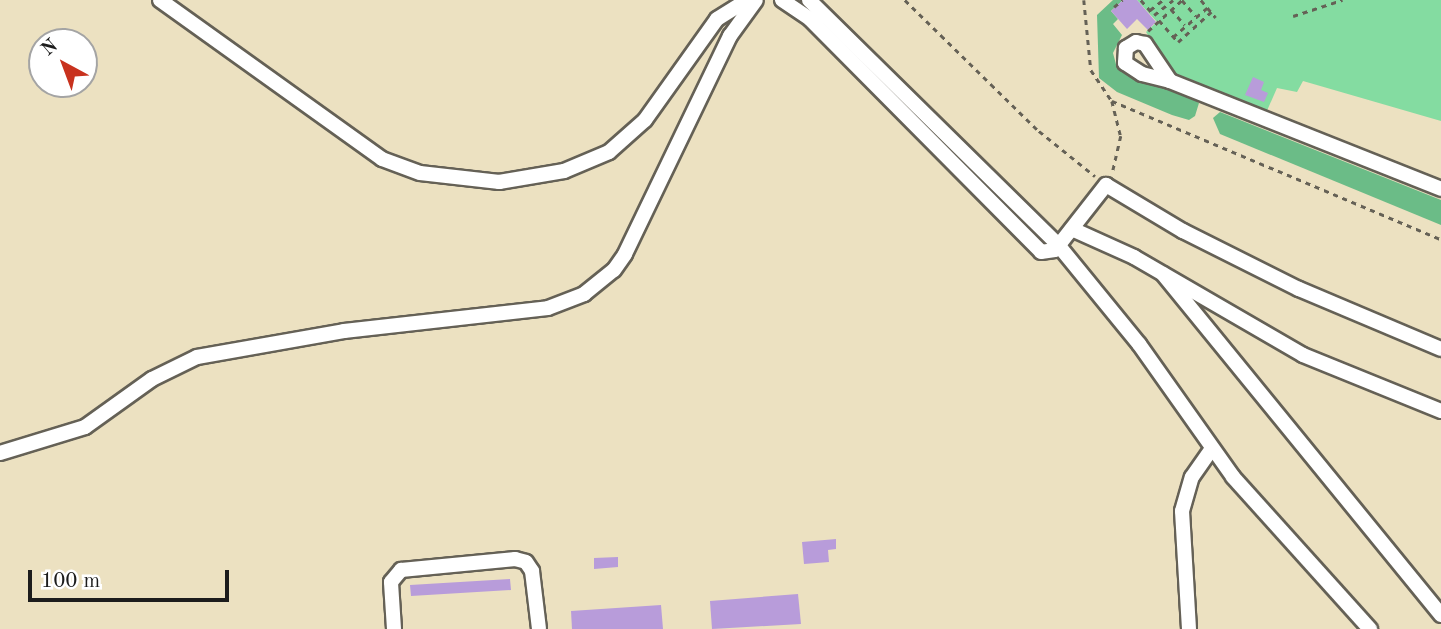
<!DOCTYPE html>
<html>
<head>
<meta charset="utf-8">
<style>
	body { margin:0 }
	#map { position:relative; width:1441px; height:629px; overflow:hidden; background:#ece1c1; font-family:"Old Standard TT",serif }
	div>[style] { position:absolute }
	.green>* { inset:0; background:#84dca1 }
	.forest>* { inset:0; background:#6bbc87 }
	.building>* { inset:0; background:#b89cda }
	.path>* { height:2.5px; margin-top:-1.25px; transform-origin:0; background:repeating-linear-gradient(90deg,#656156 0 5px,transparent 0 10px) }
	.roads { filter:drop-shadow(2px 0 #656156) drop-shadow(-2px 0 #656156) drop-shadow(0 2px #656156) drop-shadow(0 -2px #656156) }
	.minor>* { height:14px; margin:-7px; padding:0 7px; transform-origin:7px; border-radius:7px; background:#fff }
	span { translate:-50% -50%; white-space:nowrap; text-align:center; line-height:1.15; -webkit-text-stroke:7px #fff; paint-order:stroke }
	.north { position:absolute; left:28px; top:28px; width:70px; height:70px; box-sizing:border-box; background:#fff; border:2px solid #a4a4a4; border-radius:50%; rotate:319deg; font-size:19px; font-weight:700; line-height:28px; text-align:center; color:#1c1c1c }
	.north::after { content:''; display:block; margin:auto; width:24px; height:32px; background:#c8321e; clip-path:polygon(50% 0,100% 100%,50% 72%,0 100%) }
	.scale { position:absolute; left:28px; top:570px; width:201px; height:32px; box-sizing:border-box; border:4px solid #1c1c1c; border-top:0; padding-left:9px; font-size:21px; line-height:24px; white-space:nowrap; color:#1c1c1c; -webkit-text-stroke:5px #fff; paint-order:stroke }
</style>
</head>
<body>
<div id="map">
	<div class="green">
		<div style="clip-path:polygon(1137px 0,1441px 0,1441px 121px,1303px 81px,1297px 92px,1277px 88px,1266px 113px,1173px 74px,1146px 32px,1157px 22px)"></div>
	</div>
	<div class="forest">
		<div style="clip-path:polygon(1113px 0,1123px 0,1111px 11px,1118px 19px,1113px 24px,1122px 35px,1113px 53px,1117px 68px,1193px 99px,1199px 103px,1195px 116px,1189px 120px,1172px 115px,1117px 92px,1099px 78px,1097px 15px)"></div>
		<div style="clip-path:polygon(1220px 112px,1441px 200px,1441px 225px,1220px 134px,1213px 118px)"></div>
	</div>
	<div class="building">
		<div style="clip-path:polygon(1123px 0,1137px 0,1156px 22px,1148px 30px,1137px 19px,1127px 29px,1111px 11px)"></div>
		<div style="clip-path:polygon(1253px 77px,1264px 82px,1261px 90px,1268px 93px,1264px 102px,1245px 95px)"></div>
		<div style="clip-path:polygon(836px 539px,836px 549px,828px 550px,829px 562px,804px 564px,802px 542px)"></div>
		<div style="clip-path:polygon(618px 557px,618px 567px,594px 569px,594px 558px)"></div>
		<div style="clip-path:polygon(510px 579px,511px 590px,411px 596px,410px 585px)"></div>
		<div style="clip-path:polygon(798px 594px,801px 624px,712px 629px,710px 601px)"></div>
		<div style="clip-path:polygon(661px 605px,663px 629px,572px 629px,571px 611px)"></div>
	</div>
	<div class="path">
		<div style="left:905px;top:0;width:187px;rotate:44.4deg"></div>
		<div style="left:1039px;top:131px;width:72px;rotate:38.8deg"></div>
		<div style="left:1084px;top:0;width:70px;rotate:84.3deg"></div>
		<div style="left:1091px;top:70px;width:37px;rotate:56deg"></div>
		<div style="left:1112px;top:101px;width:357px;rotate:22.8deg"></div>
		<div style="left:1141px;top:0;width:20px;rotate:49deg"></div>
		<div style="left:1154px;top:15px;width:24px;rotate:-38deg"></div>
		<div style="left:1182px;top:0;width:21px;rotate:49deg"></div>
		<div style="left:1201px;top:0;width:23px;rotate:50deg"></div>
		<div style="left:1114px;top:7px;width:11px;rotate:-41deg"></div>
		<div style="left:1171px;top:9px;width:21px;rotate:49deg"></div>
		<div style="left:1150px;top:10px;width:16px;rotate:-38deg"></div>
		<div style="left:1293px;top:16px;width:52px;rotate:-18.1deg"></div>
		<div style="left:1159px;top:20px;width:29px;rotate:49deg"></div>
		<div style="left:1178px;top:42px;width:45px;rotate:-42.3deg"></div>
		<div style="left:1148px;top:31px;width:46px;rotate:-42.4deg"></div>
		<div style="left:1173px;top:37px;width:45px;rotate:-40.5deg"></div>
		<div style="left:1112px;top:101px;width:36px;rotate:76deg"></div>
		<div style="left:1121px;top:136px;width:37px;rotate:103deg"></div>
	</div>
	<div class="roads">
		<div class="minor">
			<div style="left:160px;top:0;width:273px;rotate:35.6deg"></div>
			<div style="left:382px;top:159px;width:40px;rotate:20.2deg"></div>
			<div style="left:420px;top:173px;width:80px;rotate:6.5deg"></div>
			<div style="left:499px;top:182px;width:66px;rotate:-9.6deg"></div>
			<div style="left:564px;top:171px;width:49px;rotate:-22.9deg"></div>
			<div style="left:609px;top:152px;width:48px;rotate:-41.6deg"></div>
			<div style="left:645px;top:120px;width:124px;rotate:-54.5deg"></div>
			<div style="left:717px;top:19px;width:36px;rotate:-32deg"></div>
			<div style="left:782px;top:0;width:34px;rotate:34deg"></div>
			<div style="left:810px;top:19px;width:328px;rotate:45.2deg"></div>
			<div style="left:1041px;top:252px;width:14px;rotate:-8deg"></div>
			<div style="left:1055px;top:250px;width:83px;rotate:-51.9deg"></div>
			<div style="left:1106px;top:185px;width:90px;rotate:30.9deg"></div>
			<div style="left:1183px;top:231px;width:130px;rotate:26.6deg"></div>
			<div style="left:1299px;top:289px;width:154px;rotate:22.9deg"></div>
			<div style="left:809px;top:0;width:351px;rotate:44.5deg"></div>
			<div style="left:1059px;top:246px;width:127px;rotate:50.8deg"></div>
			<div style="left:1139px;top:344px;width:163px;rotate:54.7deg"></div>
			<div style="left:1233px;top:477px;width:205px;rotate:48deg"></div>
			<div style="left:1170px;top:81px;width:45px;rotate:-124deg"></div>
			<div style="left:1145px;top:44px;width:9px;rotate:-167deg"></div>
			<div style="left:1136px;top:42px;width:12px;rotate:149deg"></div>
			<div style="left:1126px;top:48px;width:15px;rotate:94deg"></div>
			<div style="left:1125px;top:63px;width:20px;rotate:33deg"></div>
			<div style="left:1142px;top:74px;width:29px;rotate:14deg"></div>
			<div style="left:1170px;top:81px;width:292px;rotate:21.7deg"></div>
			<div style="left:1072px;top:229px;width:68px;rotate:24.3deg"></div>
			<div style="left:1134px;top:257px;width:195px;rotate:30.1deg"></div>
			<div style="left:1303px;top:355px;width:149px;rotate:22.1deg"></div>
			<div style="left:1163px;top:274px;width:440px;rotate:50.8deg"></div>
			<div style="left:0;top:453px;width:89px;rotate:-17deg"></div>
			<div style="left:85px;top:427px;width:82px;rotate:-35.6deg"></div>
			<div style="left:152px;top:379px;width:50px;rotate:-26.1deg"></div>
			<div style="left:197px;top:357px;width:149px;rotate:-10deg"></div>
			<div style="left:344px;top:331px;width:205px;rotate:-6.4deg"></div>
			<div style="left:548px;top:308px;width:39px;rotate:-21deg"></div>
			<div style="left:584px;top:294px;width:38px;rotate:-39deg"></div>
			<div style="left:614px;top:270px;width:19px;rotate:-55deg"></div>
			<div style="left:625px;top:254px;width:242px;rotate:-64.3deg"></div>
			<div style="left:730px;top:36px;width:44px;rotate:-54.2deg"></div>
			<div style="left:394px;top:629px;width:47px;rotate:-93.7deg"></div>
			<div style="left:391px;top:582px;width:16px;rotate:-50deg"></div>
			<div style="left:401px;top:570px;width:115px;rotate:-5.5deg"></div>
			<div style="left:515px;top:559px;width:11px;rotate:15deg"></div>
			<div style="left:526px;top:562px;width:11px;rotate:56deg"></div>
			<div style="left:532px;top:571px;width:58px;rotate:83.1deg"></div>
			<div style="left:1189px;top:629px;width:118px;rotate:-93.4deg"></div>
			<div style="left:1182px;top:511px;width:35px;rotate:-74deg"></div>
			<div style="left:1192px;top:477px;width:33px;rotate:-55deg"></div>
		</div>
	</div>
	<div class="north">N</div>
	<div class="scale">100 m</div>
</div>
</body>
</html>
